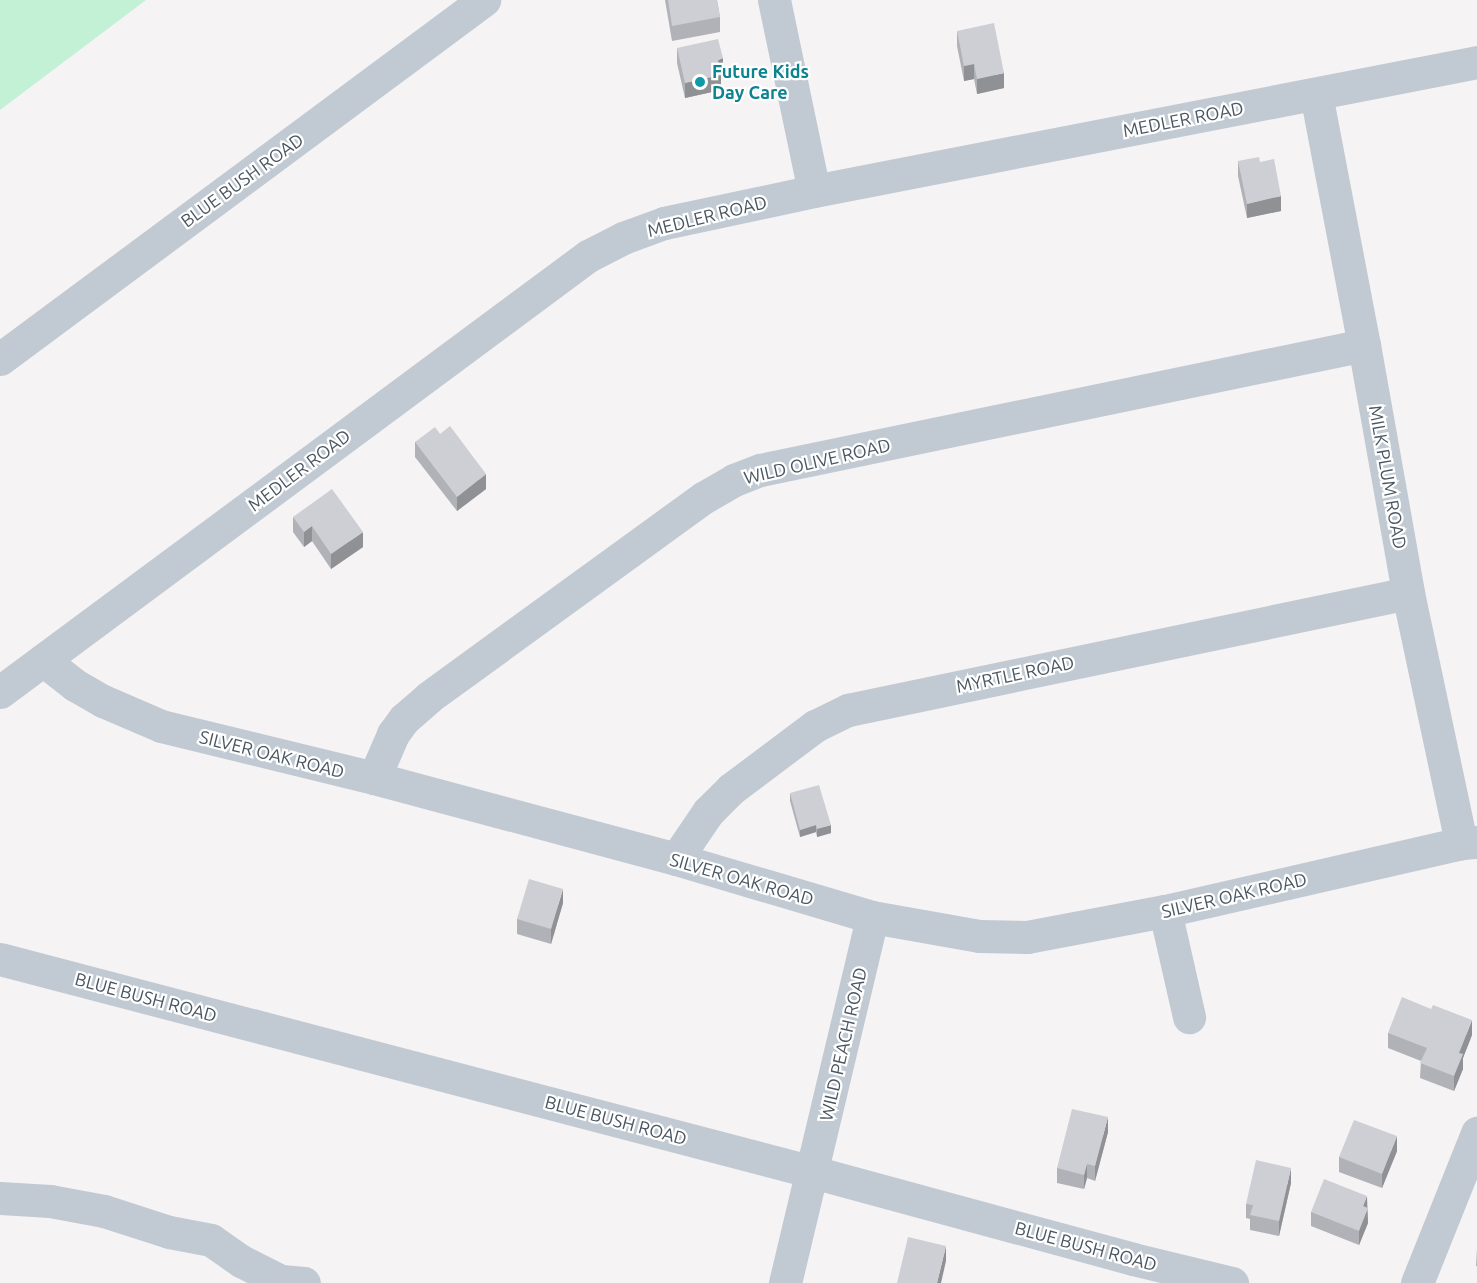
<!DOCTYPE html>
<html>
<head>
<meta charset="utf-8">
<style>
	body { margin:0 }
	#map { position:relative; width:1477px; height:1283px; overflow:hidden; background:#f5f3f3; font-family:Ubuntu,sans-serif }
	div>[style] { position:absolute }
	.green>* { inset:0; background:#c3f1d5 }
	.minor>* { height:33px; margin:-16.5px; padding:0 16.5px; transform-origin:16.5px; border-radius:16.5px; background:#c1cad2 }
	.wall>* { inset:0; background:#b0b2b7 }
	.shaded-wall>* { inset:0; background:#909195 }
	.building>* { inset:0; background:#cdcfd5 }
	.dots>* { width:16px; height:16px; translate:-50% -50%; box-sizing:border-box; border:3px solid #fff; border-radius:50% }
	span { translate:-50% -50%; white-space:nowrap; text-align:center; line-height:1.15; -webkit-text-stroke:4.5px #fff; paint-order:stroke }
	.culture-label { font-size:18px; color:#0d838f; font-weight:700 }
	.left { translate:0 -50%; text-align:left }
	.street-label { font-size:18px; color:#4a5661 }
</style>
</head>
<body>
<div id="map">
	<div class="green">
		<div style="clip-path:polygon(0 0,146px 0,0 110px)"></div>
	</div>
	<div class="minor">
		<div style="left:774px;top:0;width:195px;rotate:78.2deg"></div>
		<div style="left:1316px;top:94px;width:256px;rotate:79.2deg"></div>
		<div style="left:1364px;top:345px;width:252px;rotate:79.9deg"></div>
		<div style="left:1408px;top:593px;width:256px;rotate:78deg"></div>
		<div style="left:0;top:359px;width:603px;rotate:-36.57deg"></div>
		<div style="left:43px;top:660px;width:41px;rotate:38deg"></div>
		<div style="left:75px;top:685px;width:32px;rotate:30deg"></div>
		<div style="left:103px;top:701px;width:63px;rotate:23.3deg"></div>
		<div style="left:161px;top:726px;width:219px;rotate:13.7deg"></div>
		<div style="left:374px;top:778px;width:313px;rotate:15deg"></div>
		<div style="left:676px;top:859px;width:204px;rotate:16.5deg"></div>
		<div style="left:872px;top:917px;width:109px;rotate:10.1deg"></div>
		<div style="left:979px;top:936px;width:48px;rotate:1.2deg"></div>
		<div style="left:1027px;top:937px;width:140px;rotate:-10.7deg"></div>
		<div style="left:1165px;top:911px;width:304px;rotate:-12.9deg"></div>
		<div style="left:1461px;top:843px;width:16px;rotate:-4deg"></div>
		<div style="left:0;top:692px;width:732px;rotate:-36.56deg"></div>
		<div style="left:588px;top:256px;width:39px;rotate:-27deg"></div>
		<div style="left:623px;top:238px;width:44px;rotate:-20.1deg"></div>
		<div style="left:664px;top:223px;width:153px;rotate:-12deg"></div>
		<div style="left:814px;top:191px;width:675px;rotate:-11.01deg"></div>
		<div style="left:374px;top:778px;width:48px;rotate:-66.6deg"></div>
		<div style="left:393px;top:734px;width:19px;rotate:-54deg"></div>
		<div style="left:404px;top:719px;width:33px;rotate:-41deg"></div>
		<div style="left:429px;top:697px;width:339px;rotate:-36deg"></div>
		<div style="left:703px;top:498px;width:36px;rotate:-30deg"></div>
		<div style="left:734px;top:480px;width:28px;rotate:-21deg"></div>
		<div style="left:760px;top:470px;width:617px;rotate:-11.69deg"></div>
		<div style="left:676px;top:859px;width:57px;rotate:-55.8deg"></div>
		<div style="left:708px;top:812px;width:33px;rotate:-45deg"></div>
		<div style="left:731px;top:789px;width:105px;rotate:-36.9deg"></div>
		<div style="left:815px;top:726px;width:37px;rotate:-26deg"></div>
		<div style="left:848px;top:710px;width:572px;rotate:-11.8deg"></div>
		<div style="left:1165px;top:911px;width:109px;rotate:77.2deg"></div>
		<div style="left:0;top:959px;width:840px;rotate:14.68deg"></div>
		<div style="left:813px;top:1172px;width:332px;rotate:15.2deg"></div>
		<div style="left:1133px;top:1259px;width:102px;rotate:13.6deg"></div>
		<div style="left:0;top:1198px;width:50px;rotate:3.4deg"></div>
		<div style="left:50px;top:1201px;width:55px;rotate:10.5deg"></div>
		<div style="left:104px;top:1211px;width:68px;rotate:17.9deg"></div>
		<div style="left:169px;top:1232px;width:43px;rotate:10.8deg"></div>
		<div style="left:211px;top:1240px;width:37px;rotate:35deg"></div>
		<div style="left:241px;top:1261px;width:45px;rotate:26.6deg"></div>
		<div style="left:281px;top:1281px;width:23px;rotate:5deg"></div>
		<div style="left:785px;top:1283px;width:376px;rotate:-76.6deg"></div>
		<div style="left:1417px;top:1283px;width:162px;rotate:-68.2deg"></div>
	</div>
	<div class="wall">
		<div style="clip-path:polygon(665px 0,717px 0,720px 17px,720px 32px,672px 41px)"></div>
		<div style="clip-path:polygon(957px 31px,1004px 88px,977px 94px,974px 79px,964px 81px,957px 46px)"></div>
		<div style="clip-path:polygon(677px 48px,723px 73px,721px 74px,721px 90px,685px 98px,677px 63px)"></div>
		<div style="clip-path:polygon(1238px 161px,1260px 162px,1281px 211px,1247px 218px,1238px 176px)"></div>
		<div style="clip-path:polygon(440px 434px,486px 489px,457px 511px,415px 457px,415px 442px)"></div>
		<div style="clip-path:polygon(293px 517px,363px 547px,331px 569px,312px 541px,304px 547px,293px 532px)"></div>
		<div style="clip-path:polygon(790px 793px,831px 833px,817px 837px,816px 832px,800px 837px,790px 801px)"></div>
		<div style="clip-path:polygon(563px 903px,551px 944px,517px 934px,517px 919px)"></div>
		<div style="clip-path:polygon(1388px 1033px,1472px 1035px,1463px 1058px,1463px 1069px,1454px 1091px,1420px 1078px,1421px 1061px,1388px 1048px)"></div>
		<div style="clip-path:polygon(1108px 1132px,1095px 1181px,1087px 1178px,1084px 1189px,1057px 1183px,1057px 1168px)"></div>
		<div style="clip-path:polygon(1397px 1151px,1382px 1188px,1339px 1172px,1339px 1157px)"></div>
		<div style="clip-path:polygon(1291px 1183px,1279px 1236px,1250px 1230px,1250px 1219px,1246px 1218px,1246px 1204px)"></div>
		<div style="clip-path:polygon(1367px 1208px,1368px 1223px,1359px 1245px,1311px 1226px,1311px 1212px)"></div>
		<div style="clip-path:polygon(1477px 1249px,1477px 1266px,1476px 1266px)"></div>
	</div>
	<div class="shaded-wall">
		<div style="clip-path:polygon(723px 58px,723px 73px,718px 74px,718px 60px)"></div>
		<div style="clip-path:polygon(974px 64px,974px 79px,964px 81px,964px 66px)"></div>
		<div style="clip-path:polygon(1004px 73px,1004px 88px,977px 94px,977px 79px)"></div>
		<div style="clip-path:polygon(721px 75px,721px 90px,685px 98px,685px 83px)"></div>
		<div style="clip-path:polygon(1281px 196px,1281px 211px,1247px 218px,1247px 204px)"></div>
		<div style="clip-path:polygon(486px 474px,486px 489px,457px 511px,457px 497px)"></div>
		<div style="clip-path:polygon(312px 526px,312px 541px,304px 547px,304px 532px)"></div>
		<div style="clip-path:polygon(363px 532px,363px 547px,331px 569px,331px 554px)"></div>
		<div style="clip-path:polygon(816px 825px,816px 832px,800px 837px,800px 830px)"></div>
		<div style="clip-path:polygon(831px 825px,831px 833px,817px 837px,817px 829px)"></div>
		<div style="clip-path:polygon(563px 889px,563px 903px,551px 944px,551px 929px)"></div>
		<div style="clip-path:polygon(1472px 1020px,1472px 1035px,1463px 1058px,1463px 1069px,1454px 1091px,1454px 1076px,1459px 1053px)"></div>
		<div style="clip-path:polygon(1108px 1117px,1108px 1132px,1095px 1181px,1095px 1166px)"></div>
		<div style="clip-path:polygon(1397px 1136px,1397px 1151px,1382px 1188px,1382px 1174px)"></div>
		<div style="clip-path:polygon(1087px 1164px,1087px 1178px,1084px 1189px,1084px 1175px)"></div>
		<div style="clip-path:polygon(1291px 1168px,1291px 1183px,1279px 1236px,1279px 1221px)"></div>
		<div style="clip-path:polygon(1367px 1196px,1368px 1223px,1359px 1245px,1359px 1231px,1363px 1206px)"></div>
		<div style="clip-path:polygon(946px 1246px,946px 1261px,941px 1283px,937px 1283px)"></div>
	</div>
	<div class="building">
		<div style="clip-path:polygon(668px 0,717px 0,720px 17px,672px 26px)"></div>
		<div style="clip-path:polygon(994px 23px,1004px 73px,977px 79px,974px 64px,964px 66px,957px 31px)"></div>
		<div style="clip-path:polygon(718px 39px,723px 58px,718px 60px,721px 75px,685px 83px,677px 48px)"></div>
		<div style="clip-path:polygon(1259px 157px,1260px 162px,1274px 159px,1281px 196px,1247px 204px,1238px 161px)"></div>
		<div style="clip-path:polygon(450px 426px,486px 474px,457px 497px,415px 442px,435px 427px,440px 434px)"></div>
		<div style="clip-path:polygon(332px 489px,363px 532px,331px 554px,312px 526px,304px 532px,293px 517px)"></div>
		<div style="clip-path:polygon(819px 785px,831px 825px,817px 829px,816px 825px,800px 830px,790px 793px)"></div>
		<div style="clip-path:polygon(529px 879px,563px 889px,551px 929px,517px 919px)"></div>
		<div style="clip-path:polygon(1402px 997px,1431px 1009px,1433px 1005px,1472px 1020px,1459px 1053px,1463px 1054px,1454px 1076px,1420px 1063px,1427px 1048px,1388px 1033px)"></div>
		<div style="clip-path:polygon(1072px 1109px,1108px 1117px,1095px 1166px,1087px 1164px,1084px 1175px,1057px 1168px)"></div>
		<div style="clip-path:polygon(1354px 1120px,1397px 1136px,1382px 1174px,1339px 1157px)"></div>
		<div style="clip-path:polygon(1256px 1160px,1291px 1168px,1279px 1221px,1250px 1215px,1253px 1205px,1246px 1204px)"></div>
		<div style="clip-path:polygon(1324px 1179px,1367px 1196px,1363px 1206px,1368px 1208px,1359px 1231px,1311px 1212px)"></div>
		<div style="clip-path:polygon(908px 1237px,946px 1246px,937px 1283px,897px 1283px)"></div>
	</div>
	<div class="dots">
		<div style="left:700px;top:82px;background:#0f9aa8"></div>
	</div>
	<div class="culture-label">
		<span class="left" style="left:712px;top:82px">Future Kids<br>Day Care</span>
	</div>
	<div class="street-label">
		<span style="left:1183px;top:119px;rotate:-11deg">MEDLER ROAD</span>
		<span style="left:242px;top:180px;rotate:-36deg">BLUE BUSH ROAD</span>
		<span style="left:707px;top:216px;rotate:-14deg">MEDLER ROAD</span>
		<span style="left:817px;top:461px;rotate:-13deg">WILD OLIVE ROAD</span>
		<span style="left:299px;top:470px;rotate:-37deg">MEDLER ROAD</span>
		<span style="left:1388px;top:477px;rotate:80deg">MILK PLUM ROAD</span>
		<span style="left:1015px;top:674px;rotate:-12deg">MYRTLE ROAD</span>
		<span style="left:272px;top:754px;rotate:14deg">SILVER OAK ROAD</span>
		<span style="left:742px;top:879px;rotate:16deg">SILVER OAK ROAD</span>
		<span style="left:1234px;top:895px;rotate:-13deg">SILVER OAK ROAD</span>
		<span style="left:146px;top:997px;rotate:15deg">BLUE BUSH ROAD</span>
		<span style="left:843px;top:1044px;rotate:-77deg">WILD PEACH ROAD</span>
		<span style="left:616px;top:1120px;rotate:15deg">BLUE BUSH ROAD</span>
		<span style="left:1086px;top:1246px;rotate:15deg">BLUE BUSH ROAD</span>
	</div>
</div>
</body>
</html>
